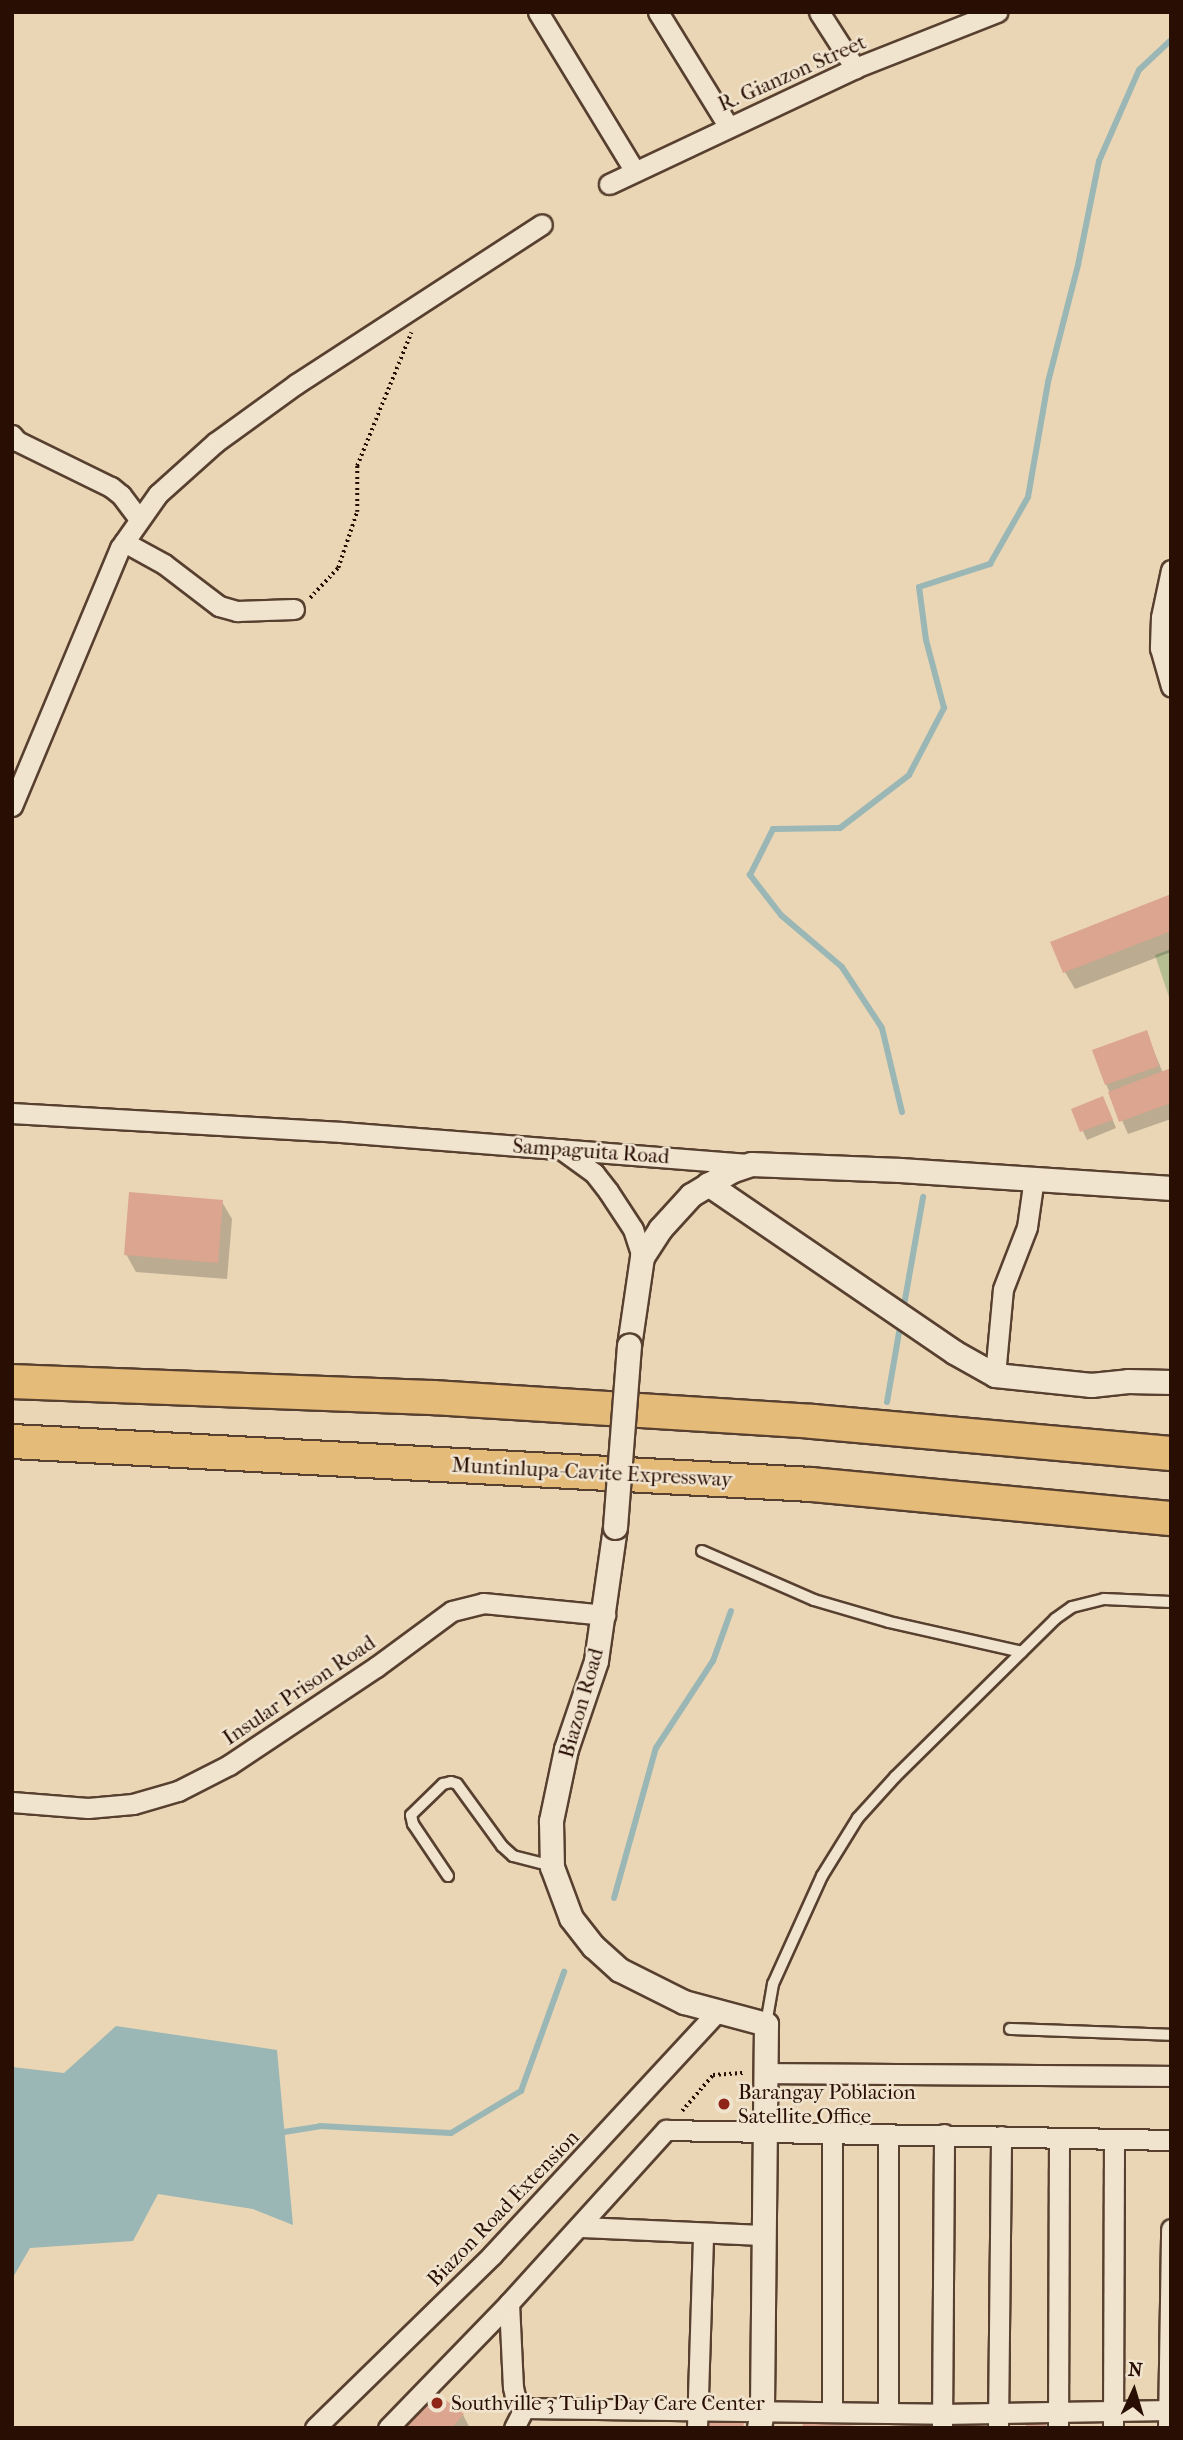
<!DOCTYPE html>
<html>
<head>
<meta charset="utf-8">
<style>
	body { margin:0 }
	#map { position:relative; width:1183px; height:2440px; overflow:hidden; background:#ead6b5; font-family:"IM FELL French Canon",serif }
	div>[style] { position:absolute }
	.green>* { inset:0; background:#b4be90 }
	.water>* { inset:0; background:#9ab7b6 }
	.shadow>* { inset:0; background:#0003 }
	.stream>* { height:6px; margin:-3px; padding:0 3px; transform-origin:3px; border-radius:3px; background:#9ab7b6 }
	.building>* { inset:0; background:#dba590 }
	.path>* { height:3.5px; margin-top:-1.75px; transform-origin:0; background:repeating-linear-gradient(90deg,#280e03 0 2px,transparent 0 5.5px) }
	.roads { filter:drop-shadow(2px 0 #584030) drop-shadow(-2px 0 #584030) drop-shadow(0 2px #584030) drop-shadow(0 -2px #584030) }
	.service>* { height:10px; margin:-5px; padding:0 5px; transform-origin:5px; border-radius:5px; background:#f1e4cf }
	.minor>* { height:19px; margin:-9.5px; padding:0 9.5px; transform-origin:9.5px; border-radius:9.5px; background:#f1e4cf }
	.tertiary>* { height:23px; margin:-11.5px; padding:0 11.5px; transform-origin:11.5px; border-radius:11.5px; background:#f1e4cf }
	.motorway>* { height:33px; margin:-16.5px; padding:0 16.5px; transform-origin:16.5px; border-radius:16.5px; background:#e5bb7a }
	.bridges { filter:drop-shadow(2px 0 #584030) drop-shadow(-2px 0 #584030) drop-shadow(0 2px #584030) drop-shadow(0 -2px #584030) }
	.tertiary-bridge>* { height:23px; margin:-11.5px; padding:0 11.5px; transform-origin:11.5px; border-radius:11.5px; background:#f1e4cf }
	.dots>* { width:19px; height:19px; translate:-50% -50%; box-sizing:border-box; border:4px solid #f1e4cf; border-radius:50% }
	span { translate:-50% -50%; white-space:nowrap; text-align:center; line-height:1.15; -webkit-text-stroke:5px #f1e4cf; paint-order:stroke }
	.street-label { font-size:21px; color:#280e03 }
	.poi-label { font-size:21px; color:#280e03 }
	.left { translate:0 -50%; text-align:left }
	.frame { position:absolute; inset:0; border:14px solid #280e03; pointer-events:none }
	.north { position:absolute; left:1099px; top:2356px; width:70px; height:70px; -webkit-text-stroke:5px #f1e4cf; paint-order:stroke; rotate:4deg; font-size:19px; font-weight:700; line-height:28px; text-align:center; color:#280e03 }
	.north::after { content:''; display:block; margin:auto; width:24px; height:32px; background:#280e03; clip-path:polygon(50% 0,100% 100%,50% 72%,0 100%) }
</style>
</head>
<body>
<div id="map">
	<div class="green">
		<div style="clip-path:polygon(1171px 949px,1171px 1003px,1155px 955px)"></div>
	</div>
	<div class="water">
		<div style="clip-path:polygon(116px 2026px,277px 2050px,293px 2225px,253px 2209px,158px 2194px,133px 2241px,30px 2248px,12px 2279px,12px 2067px,64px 2073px)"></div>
	</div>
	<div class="shadow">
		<div style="clip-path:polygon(1171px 896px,1171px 952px,1075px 989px,1065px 972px)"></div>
		<div style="clip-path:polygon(1146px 1032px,1163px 1073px,1171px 1070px,1171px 1119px,1128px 1134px,1106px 1084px)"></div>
		<div style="clip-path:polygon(1107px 1106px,1116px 1128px,1087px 1140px,1073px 1110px)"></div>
		<div style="clip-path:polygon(222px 1202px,232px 1219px,227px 1279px,136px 1272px,126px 1254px)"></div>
		<div style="clip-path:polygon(436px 2394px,463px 2415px,470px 2428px,404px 2428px)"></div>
	</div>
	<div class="stream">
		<div style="left:902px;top:1112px;width:86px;rotate:-103.4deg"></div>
		<div style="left:882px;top:1028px;width:73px;rotate:-123.3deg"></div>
		<div style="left:842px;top:967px;width:80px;rotate:-139.6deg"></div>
		<div style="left:781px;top:915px;width:51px;rotate:-127.8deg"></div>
		<div style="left:750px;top:875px;width:51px;rotate:-63.4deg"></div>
		<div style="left:773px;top:829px;width:67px;rotate:-0.9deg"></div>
		<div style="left:840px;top:828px;width:87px;rotate:-37.5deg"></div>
		<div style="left:909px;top:775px;width:76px;rotate:-62.4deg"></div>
		<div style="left:944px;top:708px;width:70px;rotate:-104.8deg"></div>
		<div style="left:926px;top:640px;width:53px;rotate:-97.5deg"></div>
		<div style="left:919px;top:587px;width:75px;rotate:-17.9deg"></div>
		<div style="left:990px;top:564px;width:77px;rotate:-60.4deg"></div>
		<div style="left:1028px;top:497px;width:117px;rotate:-80.1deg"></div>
		<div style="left:1048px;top:382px;width:121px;rotate:-75.6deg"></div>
		<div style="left:1078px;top:265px;width:106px;rotate:-78.6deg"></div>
		<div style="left:1099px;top:161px;width:99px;rotate:-66.3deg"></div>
		<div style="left:1139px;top:70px;width:44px;rotate:-43.2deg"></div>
		<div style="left:903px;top:1311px;width:116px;rotate:-80deg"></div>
		<div style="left:887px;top:1402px;width:82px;rotate:-80.2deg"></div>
		<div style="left:614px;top:1898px;width:156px;rotate:-74.4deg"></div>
		<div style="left:656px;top:1748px;width:104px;rotate:-56.8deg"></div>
		<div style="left:713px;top:1661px;width:53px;rotate:-70.2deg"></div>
		<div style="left:284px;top:2132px;width:36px;rotate:-9deg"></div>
		<div style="left:320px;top:2126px;width:131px;rotate:3.1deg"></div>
		<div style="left:451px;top:2133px;width:82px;rotate:-31deg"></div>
		<div style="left:521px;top:2091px;width:127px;rotate:-70.1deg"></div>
	</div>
	<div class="building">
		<div style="clip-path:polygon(1171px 894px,1171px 931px,1063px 973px,1050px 942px)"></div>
		<div style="clip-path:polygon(1147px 1030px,1159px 1066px,1105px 1085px,1092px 1050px)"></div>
		<div style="clip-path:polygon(1171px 1068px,1171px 1103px,1119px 1122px,1108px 1092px)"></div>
		<div style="clip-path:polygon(1103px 1096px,1113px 1120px,1080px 1132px,1071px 1109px)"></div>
		<div style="clip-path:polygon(129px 1192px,223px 1200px,218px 1263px,124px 1255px)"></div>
		<div style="clip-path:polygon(435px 2392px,464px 2414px,452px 2428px,401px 2428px)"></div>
		<div style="clip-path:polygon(1046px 2417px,1046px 2428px,1026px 2428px,1026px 2418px)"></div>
		<div style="clip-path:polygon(708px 2423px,744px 2423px,743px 2428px,708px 2428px)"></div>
		<div style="clip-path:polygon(803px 2423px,859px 2426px,859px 2428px,802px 2428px)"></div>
	</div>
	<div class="path">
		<div style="left:310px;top:598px;width:41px;rotate:-47deg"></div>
		<div style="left:338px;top:568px;width:59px;rotate:-71.3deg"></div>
		<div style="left:357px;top:512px;width:46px;rotate:-90deg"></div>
		<div style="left:357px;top:466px;width:144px;rotate:-67.9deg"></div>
		<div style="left:682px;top:2111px;width:48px;rotate:-49.3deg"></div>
		<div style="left:713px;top:2075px;width:32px;rotate:-4deg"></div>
	</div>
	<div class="roads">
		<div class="service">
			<div style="left:702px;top:1551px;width:122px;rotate:23.6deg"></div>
			<div style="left:814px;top:1600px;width:78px;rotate:16.3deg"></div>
			<div style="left:889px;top:1622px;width:136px;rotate:12.7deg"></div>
			<div style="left:448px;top:1876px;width:63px;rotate:-123.9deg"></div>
			<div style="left:413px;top:1824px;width:9px;rotate:-103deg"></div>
			<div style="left:411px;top:1815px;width:45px;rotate:-44.1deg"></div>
			<div style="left:443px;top:1784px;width:8px;rotate:-14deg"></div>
			<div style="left:451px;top:1782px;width:6px;rotate:18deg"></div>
			<div style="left:457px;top:1784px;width:77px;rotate:54deg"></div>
			<div style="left:502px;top:1846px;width:15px;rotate:42deg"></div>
			<div style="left:513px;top:1856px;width:40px;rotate:14.4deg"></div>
			<div style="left:766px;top:2024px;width:41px;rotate:-80.1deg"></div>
			<div style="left:773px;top:1984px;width:119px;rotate:-65.6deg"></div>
			<div style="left:822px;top:1876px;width:68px;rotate:-58.2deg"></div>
			<div style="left:858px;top:1818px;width:55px;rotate:-47.9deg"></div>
			<div style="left:895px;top:1777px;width:225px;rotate:-44.6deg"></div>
			<div style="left:1055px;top:1619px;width:21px;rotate:-35deg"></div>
			<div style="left:1072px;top:1607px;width:33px;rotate:-14deg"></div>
			<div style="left:1104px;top:1599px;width:67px;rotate:2.6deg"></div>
			<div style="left:1010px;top:2029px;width:161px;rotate:2.1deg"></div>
		</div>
		<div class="minor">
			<div style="left:538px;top:12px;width:185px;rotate:58.7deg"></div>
			<div style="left:658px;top:12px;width:134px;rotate:58.4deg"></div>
			<div style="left:819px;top:12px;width:67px;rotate:57.3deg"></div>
			<div style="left:609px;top:184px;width:272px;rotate:-25.2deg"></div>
			<div style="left:855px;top:68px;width:153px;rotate:-21.5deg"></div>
			<div style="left:12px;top:435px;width:8px;rotate:50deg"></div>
			<div style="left:17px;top:441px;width:105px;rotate:26.1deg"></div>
			<div style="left:111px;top:487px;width:13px;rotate:39deg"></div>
			<div style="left:121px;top:495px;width:30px;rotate:53deg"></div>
			<div style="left:124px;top:542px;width:46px;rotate:28.8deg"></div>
			<div style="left:164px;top:564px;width:69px;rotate:37.4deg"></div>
			<div style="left:219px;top:606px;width:19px;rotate:16deg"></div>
			<div style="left:237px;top:611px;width:57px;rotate:-2deg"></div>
			<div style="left:1171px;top:570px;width:48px;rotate:102deg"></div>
			<div style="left:1161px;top:617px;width:31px;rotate:92deg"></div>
			<div style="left:1160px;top:648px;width:40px;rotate:74deg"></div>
			<div style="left:12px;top:806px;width:280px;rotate:-67.3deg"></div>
			<div style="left:120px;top:548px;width:66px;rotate:-54.9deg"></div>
			<div style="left:158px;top:494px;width:78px;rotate:-41.9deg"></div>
			<div style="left:216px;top:442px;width:99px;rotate:-35.9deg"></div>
			<div style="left:296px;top:384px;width:293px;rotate:-33deg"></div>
			<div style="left:12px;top:1113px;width:330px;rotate:3.3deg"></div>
			<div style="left:341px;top:1132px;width:408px;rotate:4.5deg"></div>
			<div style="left:561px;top:1149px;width:41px;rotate:36deg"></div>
			<div style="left:594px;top:1173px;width:23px;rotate:52deg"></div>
			<div style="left:608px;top:1191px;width:45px;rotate:56.7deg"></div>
			<div style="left:633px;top:1229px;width:29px;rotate:72deg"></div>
			<div style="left:995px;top:1375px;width:86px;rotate:-84.7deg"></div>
			<div style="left:1003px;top:1289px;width:66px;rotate:-68.8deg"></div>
			<div style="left:1027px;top:1227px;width:49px;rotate:-81.9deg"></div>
			<div style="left:12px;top:1802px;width:76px;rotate:4.5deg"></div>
			<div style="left:88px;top:1808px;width:45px;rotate:-5.1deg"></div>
			<div style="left:133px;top:1804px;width:47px;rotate:-16.1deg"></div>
			<div style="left:178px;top:1791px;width:57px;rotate:-27deg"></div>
			<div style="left:229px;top:1765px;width:177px;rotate:-33.7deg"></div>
			<div style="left:376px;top:1667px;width:94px;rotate:-36.4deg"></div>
			<div style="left:452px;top:1611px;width:32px;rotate:-14deg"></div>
			<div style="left:483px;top:1603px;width:123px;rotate:5.6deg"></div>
			<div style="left:764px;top:2073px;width:407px;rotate:0.4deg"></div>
			<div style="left:832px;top:2133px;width:279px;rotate:90deg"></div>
			<div style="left:580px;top:2227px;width:184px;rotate:2.5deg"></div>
			<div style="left:509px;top:2303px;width:84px;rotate:87.3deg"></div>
			<div style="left:513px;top:2387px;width:14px;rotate:78deg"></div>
			<div style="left:516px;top:2401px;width:11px;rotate:41deg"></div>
			<div style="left:524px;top:2408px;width:418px;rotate:0.8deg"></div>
			<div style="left:942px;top:2414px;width:229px;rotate:-1deg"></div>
			<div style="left:888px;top:2413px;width:278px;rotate:-90deg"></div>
			<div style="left:315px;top:2428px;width:248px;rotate:-44.3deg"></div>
			<div style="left:492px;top:2255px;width:331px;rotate:-47.2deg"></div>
			<div style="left:388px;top:2428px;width:174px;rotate:-45.9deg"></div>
			<div style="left:509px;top:2303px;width:234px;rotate:-47.8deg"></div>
			<div style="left:666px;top:2130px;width:505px;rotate:1.13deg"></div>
			<div style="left:514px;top:2428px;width:22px;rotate:-63deg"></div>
			<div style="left:697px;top:2428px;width:195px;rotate:-88.2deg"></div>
			<div style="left:942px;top:2428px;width:294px;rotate:-89.6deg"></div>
			<div style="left:998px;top:2428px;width:292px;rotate:-89.4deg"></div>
			<div style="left:1058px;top:2428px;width:290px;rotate:-89.8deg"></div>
			<div style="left:1113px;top:2428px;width:289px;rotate:-89.8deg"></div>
			<div style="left:1168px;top:2428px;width:199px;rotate:-89.1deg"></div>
		</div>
		<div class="tertiary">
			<div style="left:708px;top:1184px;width:298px;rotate:34.3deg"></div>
			<div style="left:954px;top:1352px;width:47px;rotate:29.3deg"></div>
			<div style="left:995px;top:1375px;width:97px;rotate:5.9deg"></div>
			<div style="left:1091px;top:1385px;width:37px;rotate:-6deg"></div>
			<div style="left:1128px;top:1381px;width:43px;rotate:1.3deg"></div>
			<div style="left:629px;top:1346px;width:90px;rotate:-81.7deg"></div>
			<div style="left:642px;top:1257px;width:33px;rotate:-57deg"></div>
			<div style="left:660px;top:1229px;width:46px;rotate:-47.6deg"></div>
			<div style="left:691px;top:1195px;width:47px;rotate:-31deg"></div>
			<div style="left:731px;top:1171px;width:21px;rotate:-19deg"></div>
			<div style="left:751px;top:1164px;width:149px;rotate:2.3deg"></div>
			<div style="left:900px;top:1170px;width:272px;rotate:3.8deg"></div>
			<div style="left:615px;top:1527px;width:135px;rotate:98.1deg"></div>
			<div style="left:596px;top:1661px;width:93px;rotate:108.8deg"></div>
			<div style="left:566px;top:1749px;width:74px;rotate:101.8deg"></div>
			<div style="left:551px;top:1821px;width:46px;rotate:88.8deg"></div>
			<div style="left:552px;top:1867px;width:54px;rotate:69.6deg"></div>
			<div style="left:571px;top:1918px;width:36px;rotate:52deg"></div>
			<div style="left:593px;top:1946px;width:36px;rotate:42deg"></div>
			<div style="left:620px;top:1970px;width:72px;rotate:26.6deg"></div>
			<div style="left:684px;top:2002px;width:85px;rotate:15deg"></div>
			<div style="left:766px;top:2024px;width:388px;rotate:90.6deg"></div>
			<div style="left:762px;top:2412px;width:16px;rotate:101deg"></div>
		</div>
		<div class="motorway">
			<div style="left:12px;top:1381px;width:421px;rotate:2.2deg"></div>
			<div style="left:433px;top:1397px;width:380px;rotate:3.6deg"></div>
			<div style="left:812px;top:1421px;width:360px;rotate:5.1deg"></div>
			<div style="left:12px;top:1441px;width:799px;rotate:3.08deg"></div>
			<div style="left:810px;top:1484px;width:363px;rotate:5.4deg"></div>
		</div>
	</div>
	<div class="bridges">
		<div class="tertiary-bridge">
			<div style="left:615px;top:1527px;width:182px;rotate:-85.6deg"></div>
		</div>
	</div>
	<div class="dots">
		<div style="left:724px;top:2104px;background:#8f2418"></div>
		<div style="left:437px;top:2403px;background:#8f2418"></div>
	</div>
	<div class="street-label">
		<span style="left:792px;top:73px;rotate:-24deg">R. Gianzon Street</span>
		<span style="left:591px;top:1151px;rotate:4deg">Sampaguita Road</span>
		<span style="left:592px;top:1472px;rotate:3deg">Muntinlupa-Cavite Expressway</span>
		<span style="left:299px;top:1690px;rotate:-34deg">Insular Prison Road</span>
		<span style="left:581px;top:1703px;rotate:-74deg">Biazon Road</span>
		<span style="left:503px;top:2208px;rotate:-46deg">Biazon Road Extension</span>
	</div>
	<div class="poi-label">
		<span class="left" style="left:738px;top:2104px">Barangay Poblacion<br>Satellite Office</span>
		<span class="left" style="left:451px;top:2403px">Southville 3 Tulip Day Care Center</span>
	</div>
	<div class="frame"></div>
	<div class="north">N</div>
</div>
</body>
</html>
